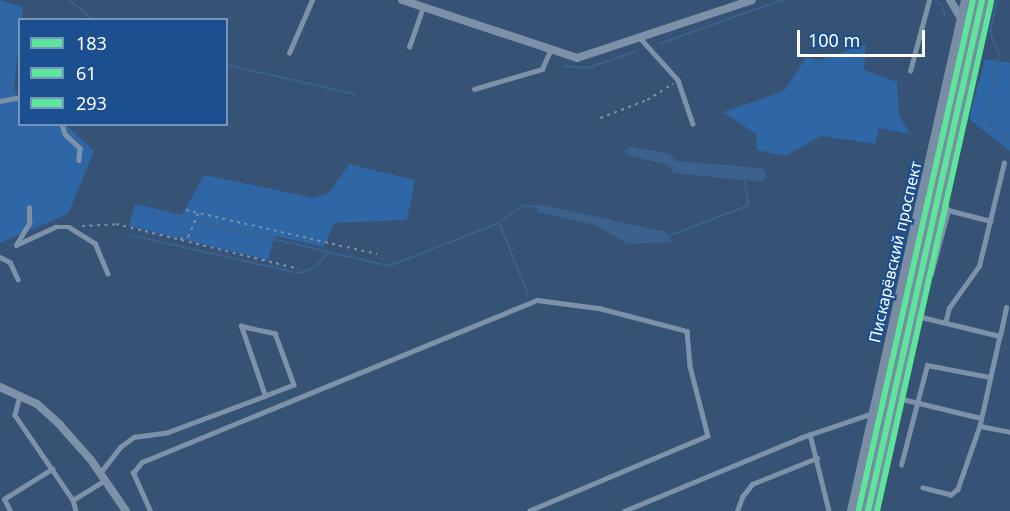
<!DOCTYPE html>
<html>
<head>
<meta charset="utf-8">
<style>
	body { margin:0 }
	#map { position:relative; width:1010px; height:511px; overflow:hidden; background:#365274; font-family:"Noto Sans",sans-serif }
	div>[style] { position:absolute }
	.green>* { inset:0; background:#2f66a5 }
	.water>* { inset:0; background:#3b618d }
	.stream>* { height:2px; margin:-1px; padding:0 1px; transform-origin:1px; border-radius:1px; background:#3b618d }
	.path>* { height:1.5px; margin-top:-0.75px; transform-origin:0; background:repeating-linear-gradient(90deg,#7d92a8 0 3px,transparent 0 7.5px) }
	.service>* { height:4.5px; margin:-2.25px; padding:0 2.25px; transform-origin:2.25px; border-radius:2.25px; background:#7d92a8 }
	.minor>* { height:8px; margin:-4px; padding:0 4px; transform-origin:4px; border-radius:4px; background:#7d92a8 }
	.secondary>* { height:12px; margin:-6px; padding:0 6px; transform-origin:6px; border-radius:6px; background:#798da4 }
	.bus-1>* { height:6px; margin:-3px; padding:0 3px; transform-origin:3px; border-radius:3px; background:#5ee59b }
	.bus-2>* { height:6px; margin:-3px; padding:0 3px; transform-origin:3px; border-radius:3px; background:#5ee59b }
	.bus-3>* { height:6px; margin:-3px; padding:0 3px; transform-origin:3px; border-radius:3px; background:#5ee59b }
	span { translate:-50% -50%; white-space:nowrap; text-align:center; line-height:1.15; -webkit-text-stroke:4.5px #1b4f8f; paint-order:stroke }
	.street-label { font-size:16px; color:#fff }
	.legend { position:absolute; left:18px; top:18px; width:210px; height:108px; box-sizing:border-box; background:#1b4f8f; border:2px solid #7695bc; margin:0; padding:8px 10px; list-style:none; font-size:18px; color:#fff }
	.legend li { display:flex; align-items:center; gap:12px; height:30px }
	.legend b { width:30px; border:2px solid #7695bc }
	.scale { position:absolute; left:797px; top:30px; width:128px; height:27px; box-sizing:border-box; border:3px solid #fff; border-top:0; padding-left:8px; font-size:18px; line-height:21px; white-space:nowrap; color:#fff; -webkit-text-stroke:4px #1b4f8f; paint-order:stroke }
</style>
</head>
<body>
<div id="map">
	<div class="green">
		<div style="clip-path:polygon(0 0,23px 7px,14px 88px,19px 100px,20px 124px,66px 125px,94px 151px,68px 214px,0 243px)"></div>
		<div style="clip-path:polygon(866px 44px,864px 70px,897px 82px,899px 115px,910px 134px,879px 128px,875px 144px,821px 136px,785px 156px,757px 150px,756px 134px,723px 112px,784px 91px,806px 58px,820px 60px)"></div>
		<div style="clip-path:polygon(985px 59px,1010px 63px,1010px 151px,969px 119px)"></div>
		<div style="clip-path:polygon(349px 164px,415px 180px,407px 220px,334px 223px,324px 247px,275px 236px,268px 260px,129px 226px,135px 204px,182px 215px,204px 175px,314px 198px,329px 193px)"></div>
	</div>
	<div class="water">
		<div style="clip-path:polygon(632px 147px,670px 154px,676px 161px,763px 168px,767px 175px,763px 182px,673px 173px,668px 165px,631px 156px,625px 151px)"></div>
		<div style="clip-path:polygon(539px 204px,666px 232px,672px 242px,628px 244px,595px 225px,537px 212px)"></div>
	</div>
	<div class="stream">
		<div style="left:70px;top:0;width:30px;rotate:41deg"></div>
		<div style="left:997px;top:0;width:34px;rotate:102deg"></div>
		<div style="left:990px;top:33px;width:22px;rotate:66deg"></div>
		<div style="left:999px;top:53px;width:66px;rotate:101.3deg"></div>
		<div style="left:986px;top:118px;width:9px;rotate:63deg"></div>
		<div style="left:990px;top:126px;width:25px;rotate:37deg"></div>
		<div style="left:935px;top:1px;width:8px;rotate:30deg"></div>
		<div style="left:942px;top:5px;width:11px;rotate:75deg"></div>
		<div style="left:659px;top:44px;width:131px;rotate:-19.7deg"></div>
		<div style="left:226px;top:65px;width:132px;rotate:12.7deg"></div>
		<div style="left:564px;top:66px;width:23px;rotate:5deg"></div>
		<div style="left:587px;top:68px;width:53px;rotate:-18.8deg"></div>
		<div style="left:201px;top:222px;width:193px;rotate:13.2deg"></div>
		<div style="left:389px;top:266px;width:118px;rotate:-21.4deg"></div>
		<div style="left:499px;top:223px;width:77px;rotate:67.8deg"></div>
		<div style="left:499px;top:223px;width:30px;rotate:-37deg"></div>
		<div style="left:523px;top:205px;width:18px;rotate:9deg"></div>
		<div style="left:130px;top:235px;width:173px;rotate:12.7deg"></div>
		<div style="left:299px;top:273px;width:18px;rotate:-19deg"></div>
		<div style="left:316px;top:267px;width:18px;rotate:-52deg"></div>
		<div style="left:666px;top:237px;width:89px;rotate:-21.1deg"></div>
		<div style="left:749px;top:205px;width:25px;rotate:-101deg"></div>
	</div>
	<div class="path">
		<div style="left:600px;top:118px;width:50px;rotate:-21deg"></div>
		<div style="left:647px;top:100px;width:31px;rotate:-32deg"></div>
		<div style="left:186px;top:210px;width:196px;rotate:13deg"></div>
		<div style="left:82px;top:226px;width:34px;rotate:-3deg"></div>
		<div style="left:116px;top:224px;width:188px;rotate:13.8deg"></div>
		<div style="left:180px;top:239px;width:8px;rotate:-14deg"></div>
		<div style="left:188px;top:237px;width:25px;rotate:-67deg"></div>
	</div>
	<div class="service">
		<div style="left:641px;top:39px;width:55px;rotate:47.9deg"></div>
		<div style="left:678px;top:80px;width:46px;rotate:71.2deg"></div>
		<div style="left:409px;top:47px;width:42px;rotate:-70.7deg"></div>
		<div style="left:289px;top:53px;width:58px;rotate:-66.5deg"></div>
		<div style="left:910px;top:71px;width:73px;rotate:-75deg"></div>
		<div style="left:474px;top:89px;width:71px;rotate:-16.4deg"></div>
		<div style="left:542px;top:69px;width:22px;rotate:-66deg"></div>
		<div style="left:0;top:101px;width:20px;rotate:-11deg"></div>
		<div style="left:62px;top:124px;width:10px;rotate:73deg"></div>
		<div style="left:65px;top:134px;width:21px;rotate:43deg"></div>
		<div style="left:80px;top:148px;width:12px;rotate:95deg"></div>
		<div style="left:948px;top:210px;width:44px;rotate:14.3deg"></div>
		<div style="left:16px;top:245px;width:43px;rotate:-24.8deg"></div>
		<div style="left:55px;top:227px;width:14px"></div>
		<div style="left:69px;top:227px;width:31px;rotate:32deg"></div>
		<div style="left:95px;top:243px;width:33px;rotate:67deg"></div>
		<div style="left:16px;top:245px;width:26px;rotate:-59deg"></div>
		<div style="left:29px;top:223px;width:15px;rotate:-90deg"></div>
		<div style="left:0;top:257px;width:11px;rotate:27deg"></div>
		<div style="left:10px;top:262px;width:19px;rotate:65deg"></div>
		<div style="left:922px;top:283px;width:13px;rotate:-45deg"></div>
		<div style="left:931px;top:274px;width:66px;rotate:-75.1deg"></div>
		<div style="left:948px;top:210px;width:14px;rotate:-120deg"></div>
		<div style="left:913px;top:315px;width:89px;rotate:13.6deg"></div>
		<div style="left:1000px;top:336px;width:92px;rotate:102.5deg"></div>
		<div style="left:980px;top:426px;width:67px;rotate:109.2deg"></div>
		<div style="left:958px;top:489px;width:9px;rotate:139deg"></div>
		<div style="left:951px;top:495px;width:29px;rotate:-166deg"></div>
		<div style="left:945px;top:323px;width:16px;rotate:-75deg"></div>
		<div style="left:949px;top:308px;width:52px;rotate:-54.5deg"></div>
		<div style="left:979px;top:266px;width:106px;rotate:-76.4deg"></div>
		<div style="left:241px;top:326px;width:35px;rotate:12deg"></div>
		<div style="left:275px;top:333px;width:55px;rotate:69.9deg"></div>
		<div style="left:294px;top:385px;width:31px;rotate:159deg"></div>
		<div style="left:265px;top:396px;width:74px;rotate:-108.9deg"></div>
		<div style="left:1000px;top:336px;width:29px;rotate:-78deg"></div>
		<div style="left:20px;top:396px;width:20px;rotate:105deg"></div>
		<div style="left:15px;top:415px;width:103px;rotate:55.7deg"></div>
		<div style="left:73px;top:500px;width:11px;rotate:75deg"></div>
		<div style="left:894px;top:397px;width:89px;rotate:13.6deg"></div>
		<div style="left:980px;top:426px;width:31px;rotate:11deg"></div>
		<div style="left:810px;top:434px;width:79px;rotate:76.1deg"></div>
		<div style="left:901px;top:465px;width:103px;rotate:-75.4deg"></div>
		<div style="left:927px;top:365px;width:64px;rotate:10.8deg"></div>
		<div style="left:100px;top:473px;width:33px;rotate:-52deg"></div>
		<div style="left:120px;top:447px;width:17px;rotate:-36deg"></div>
		<div style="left:134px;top:437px;width:34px;rotate:-8deg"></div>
		<div style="left:168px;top:432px;width:103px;rotate:-20.4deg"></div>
		<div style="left:73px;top:500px;width:38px;rotate:-32deg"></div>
		<div style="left:10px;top:511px;width:13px;rotate:-117deg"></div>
		<div style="left:4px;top:499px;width:57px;rotate:-32deg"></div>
		<div style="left:150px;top:511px;width:42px;rotate:-114.1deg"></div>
		<div style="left:133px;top:473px;width:14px;rotate:-51deg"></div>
		<div style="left:142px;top:462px;width:427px;rotate:-22.3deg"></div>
		<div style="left:537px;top:300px;width:63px;rotate:7.4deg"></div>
		<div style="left:599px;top:308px;width:91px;rotate:14.6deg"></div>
		<div style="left:687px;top:331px;width:35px;rotate:85deg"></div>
		<div style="left:690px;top:366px;width:72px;rotate:75.6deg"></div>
		<div style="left:708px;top:436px;width:193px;rotate:157.2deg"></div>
		<div style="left:624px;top:511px;width:191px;rotate:-22.5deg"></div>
		<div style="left:800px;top:438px;width:77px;rotate:-18.9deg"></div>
		<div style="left:737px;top:511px;width:15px;rotate:-70deg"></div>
		<div style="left:742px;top:497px;width:16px;rotate:-52deg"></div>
		<div style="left:752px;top:484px;width:70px;rotate:-21.8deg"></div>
	</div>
	<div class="minor">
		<div style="left:402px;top:0;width:184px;rotate:18.3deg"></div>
		<div style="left:577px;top:58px;width:184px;rotate:-18.3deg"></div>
		<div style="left:950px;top:0;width:23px;rotate:59deg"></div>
		<div style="left:0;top:387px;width:41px;rotate:24.7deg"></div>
		<div style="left:37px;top:404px;width:30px;rotate:42deg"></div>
		<div style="left:59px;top:424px;width:48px;rotate:48.4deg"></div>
		<div style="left:91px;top:460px;width:62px;rotate:55.5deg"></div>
	</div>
	<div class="secondary">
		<div style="left:853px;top:511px;width:524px;rotate:-77.42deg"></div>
		<div style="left:868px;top:511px;width:524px;rotate:-77.42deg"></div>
	</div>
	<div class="bus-1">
		<div style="left:868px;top:511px;width:524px;rotate:-77.42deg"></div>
	</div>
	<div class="bus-2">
		<div style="left:877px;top:511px;width:522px;rotate:-77.38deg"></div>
	</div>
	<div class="bus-3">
		<div style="left:859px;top:509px;width:522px;rotate:-77.38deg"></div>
	</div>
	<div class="street-label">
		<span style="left:895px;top:252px;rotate:-77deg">Пискарёвский проспект</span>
	</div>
	<ul class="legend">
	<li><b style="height:8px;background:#5ee59b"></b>183</li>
	<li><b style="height:8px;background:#5ee59b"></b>61</li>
	<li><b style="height:8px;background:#5ee59b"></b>293</li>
	</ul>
	<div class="scale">100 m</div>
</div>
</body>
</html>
